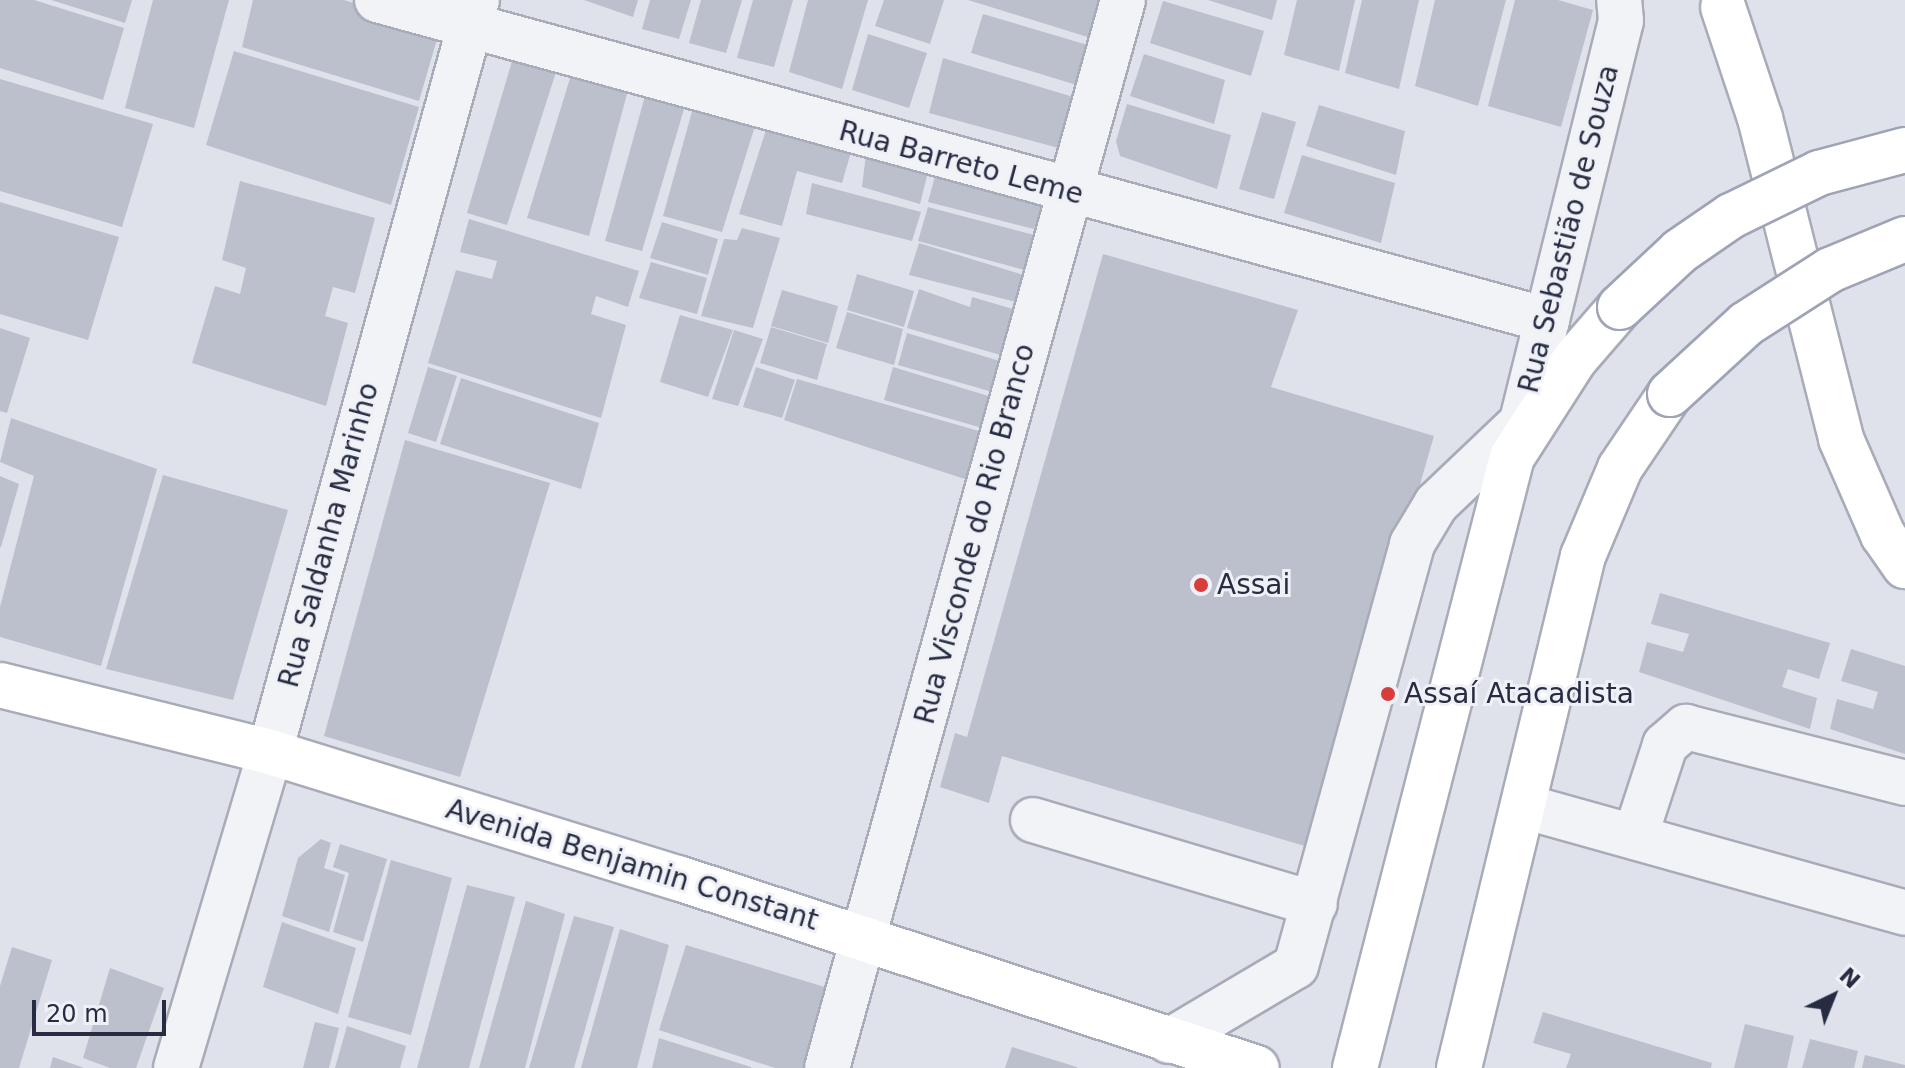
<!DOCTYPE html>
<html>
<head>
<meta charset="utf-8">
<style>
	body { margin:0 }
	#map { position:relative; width:1905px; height:1068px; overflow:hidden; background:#dfe2ea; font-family:"DejaVu Sans",sans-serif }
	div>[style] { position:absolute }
	.building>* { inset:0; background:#bcc0cd }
	.roads { filter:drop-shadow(2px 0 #a8abb8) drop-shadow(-2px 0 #a8abb8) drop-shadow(0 2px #a8abb8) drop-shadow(0 -2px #a8abb8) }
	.minor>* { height:44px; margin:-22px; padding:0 22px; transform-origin:22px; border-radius:22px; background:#f2f3f7 }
	.major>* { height:44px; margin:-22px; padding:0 22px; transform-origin:22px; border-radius:22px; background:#fff }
	.bridges { filter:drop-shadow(2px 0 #9ea3b6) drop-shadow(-2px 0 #9ea3b6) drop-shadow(0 2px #9ea3b6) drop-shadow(0 -2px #9ea3b6) }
	.major-bridge>* { height:44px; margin:-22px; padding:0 22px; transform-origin:22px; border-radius:22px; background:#fff }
	.dots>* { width:22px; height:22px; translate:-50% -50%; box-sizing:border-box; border:4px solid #eff1f7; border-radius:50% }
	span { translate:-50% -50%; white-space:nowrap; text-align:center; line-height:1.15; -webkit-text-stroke:6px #eff1f7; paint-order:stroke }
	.street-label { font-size:28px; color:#272c42 }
	.poi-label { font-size:28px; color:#272c42 }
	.left { translate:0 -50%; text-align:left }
	.north { position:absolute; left:1793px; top:956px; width:80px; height:80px; -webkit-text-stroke:6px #eff1f7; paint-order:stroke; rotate:43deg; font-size:22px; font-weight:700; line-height:32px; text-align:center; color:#272c42 }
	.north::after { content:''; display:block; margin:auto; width:28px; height:36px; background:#272c42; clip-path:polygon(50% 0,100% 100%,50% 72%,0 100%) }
	.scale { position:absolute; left:32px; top:1000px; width:134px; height:36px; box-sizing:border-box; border:4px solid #272c42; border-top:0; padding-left:10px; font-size:24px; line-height:28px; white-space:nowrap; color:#272c42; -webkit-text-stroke:6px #eff1f7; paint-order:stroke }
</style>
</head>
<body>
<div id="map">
	<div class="building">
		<div style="clip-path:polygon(0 0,34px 0,124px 28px,103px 100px,0 68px)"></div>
		<div style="clip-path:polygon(51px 0,132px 0,125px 23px)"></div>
		<div style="clip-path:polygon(153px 0,229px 0,194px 128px,125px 108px)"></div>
		<div style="clip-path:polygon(253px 0,344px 0,440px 29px,419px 101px,242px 47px)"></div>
		<div style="clip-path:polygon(584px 0,638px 0,633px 17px)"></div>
		<div style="clip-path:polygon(650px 0,691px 0,679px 39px,642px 29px)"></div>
		<div style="clip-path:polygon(701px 0,742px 0,726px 53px,689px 43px)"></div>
		<div style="clip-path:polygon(753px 0,793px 0,774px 67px,737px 58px)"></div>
		<div style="clip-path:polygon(808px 0,868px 0,842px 89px,789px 72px)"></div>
		<div style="clip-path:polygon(884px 0,944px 0,930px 44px,875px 26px)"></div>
		<div style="clip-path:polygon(968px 0,1104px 0,1094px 39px)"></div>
		<div style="clip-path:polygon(1208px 0,1277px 0,1272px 20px)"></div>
		<div style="clip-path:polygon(1297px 0,1355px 0,1339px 71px,1284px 55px)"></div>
		<div style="clip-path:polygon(1362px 0,1419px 0,1399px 89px,1345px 73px)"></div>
		<div style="clip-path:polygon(1435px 0,1506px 0,1478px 106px,1415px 86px)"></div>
		<div style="clip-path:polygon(1515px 0,1558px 0,1593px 10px,1561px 127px,1488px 106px)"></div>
		<div style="clip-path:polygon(1163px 1px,1264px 31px,1251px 76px,1150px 43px)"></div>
		<div style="clip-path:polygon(983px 14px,1091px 46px,1080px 86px,971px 53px)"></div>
		<div style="clip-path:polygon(868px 34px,927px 53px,909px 108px,852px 90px)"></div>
		<div style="clip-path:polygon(234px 51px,419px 107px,391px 205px,206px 145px)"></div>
		<div style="clip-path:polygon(1144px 54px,1225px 80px,1214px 124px,1130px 96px)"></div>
		<div style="clip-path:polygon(513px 58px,556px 72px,507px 225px,467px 213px)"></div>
		<div style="clip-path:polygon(943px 58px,1080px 99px,1066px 150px,929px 113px)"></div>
		<div style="clip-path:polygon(571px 75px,628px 90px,589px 236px,527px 218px)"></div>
		<div style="clip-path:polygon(0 79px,153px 124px,122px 227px,0 191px)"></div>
		<div style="clip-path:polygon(645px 96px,684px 109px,642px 251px,605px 241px)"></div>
		<div style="clip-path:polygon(1127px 104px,1231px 135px,1217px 189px,1120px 156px,1116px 141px)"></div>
		<div style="clip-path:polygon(1319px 105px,1405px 131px,1396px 175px,1306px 146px)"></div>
		<div style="clip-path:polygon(693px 108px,755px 126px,722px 232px,663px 216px)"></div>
		<div style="clip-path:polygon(1262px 112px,1296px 122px,1274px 199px,1239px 189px)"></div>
		<div style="clip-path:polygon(766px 130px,851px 152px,842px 183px,797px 171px,782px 226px,739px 214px)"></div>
		<div style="clip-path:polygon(866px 154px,929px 168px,920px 204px,862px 187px)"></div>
		<div style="clip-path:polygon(1302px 155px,1395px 183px,1381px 243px,1284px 213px)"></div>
		<div style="clip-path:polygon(937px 169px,1043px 201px,1034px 229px,928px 202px)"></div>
		<div style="clip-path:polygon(240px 181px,375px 218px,355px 293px,333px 287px,325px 316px,348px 323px,326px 406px,192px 363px,215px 286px,240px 294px,246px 268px,222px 260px)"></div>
		<div style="clip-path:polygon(812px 183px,921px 212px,912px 241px,806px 214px)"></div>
		<div style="clip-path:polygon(0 202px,119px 237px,88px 340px,0 314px)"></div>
		<div style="clip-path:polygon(928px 207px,1034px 235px,1024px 270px,918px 241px)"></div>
		<div style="clip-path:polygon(469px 219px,639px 271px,628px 307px,596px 296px,591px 314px,626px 325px,601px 418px,428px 363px,456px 270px,492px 279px,497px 261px,460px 252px)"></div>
		<div style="clip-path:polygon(662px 222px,718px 239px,708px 275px,650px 258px)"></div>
		<div style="clip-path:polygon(742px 228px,780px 238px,753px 328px,701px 316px,724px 239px,737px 240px)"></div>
		<div style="clip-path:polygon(919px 243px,1024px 275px,1016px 302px,909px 275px)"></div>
		<div style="clip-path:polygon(1103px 254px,1298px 310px,1271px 387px,1434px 436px,1315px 849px,1002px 756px,989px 803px,940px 787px,955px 733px,967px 737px)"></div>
		<div style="clip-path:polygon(651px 262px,707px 278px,697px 314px,639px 298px)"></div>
		<div style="clip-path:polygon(857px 274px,914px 291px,904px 327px,847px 310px)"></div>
		<div style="clip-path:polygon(919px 289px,970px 307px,972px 297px,1013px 309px,1004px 356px,907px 328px)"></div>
		<div style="clip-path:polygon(782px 290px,838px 306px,828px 343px,771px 326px)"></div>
		<div style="clip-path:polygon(847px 312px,903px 329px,894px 365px,836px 348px)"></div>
		<div style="clip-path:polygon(680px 315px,733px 330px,708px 397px,660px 382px)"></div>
		<div style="clip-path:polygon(771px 327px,827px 344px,817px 380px,760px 363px)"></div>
		<div style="clip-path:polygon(0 328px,30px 338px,7px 413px,0 411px)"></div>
		<div style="clip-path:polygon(734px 330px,763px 339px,738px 406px,712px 399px)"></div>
		<div style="clip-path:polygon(907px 333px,1003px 362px,996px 393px,898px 365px)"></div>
		<div style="clip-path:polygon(428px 367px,457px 376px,436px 442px,408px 433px)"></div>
		<div style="clip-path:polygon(756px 367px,795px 380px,782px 418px,743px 407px)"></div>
		<div style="clip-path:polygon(893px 367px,995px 398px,986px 429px,884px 400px)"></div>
		<div style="clip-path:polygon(461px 378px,599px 423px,581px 489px,440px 444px)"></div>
		<div style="clip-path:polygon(797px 379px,986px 433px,974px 482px,784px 420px)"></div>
		<div style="clip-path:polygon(11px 418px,157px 469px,101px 666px,0 637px,0 607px,34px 476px,0 462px)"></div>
		<div style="clip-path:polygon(405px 440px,550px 483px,460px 777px,324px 736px)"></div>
		<div style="clip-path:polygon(163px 475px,288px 510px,233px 700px,106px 669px)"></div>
		<div style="clip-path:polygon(0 476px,19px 484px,1px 547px,0 547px)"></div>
		<div style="clip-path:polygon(1660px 593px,1830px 643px,1819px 679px,1788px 669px,1782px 687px,1817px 698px,1810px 729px,1639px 672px,1647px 642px,1683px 652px,1689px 634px,1651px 624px)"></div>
		<div style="clip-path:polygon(1851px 649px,1905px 666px,1905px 754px,1830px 729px,1837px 699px,1873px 709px,1878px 692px,1841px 681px)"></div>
		<div style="clip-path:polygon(321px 839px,331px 843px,324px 868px,345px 875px,329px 932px,282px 916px,298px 858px)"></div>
		<div style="clip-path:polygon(340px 844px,387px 859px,363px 942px,333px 932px,349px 873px,333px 867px)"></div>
		<div style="clip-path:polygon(391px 860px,452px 878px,411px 1035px,348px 1017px)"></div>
		<div style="clip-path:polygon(467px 885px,515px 897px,469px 1068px,417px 1068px)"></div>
		<div style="clip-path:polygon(526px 901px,565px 914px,525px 1068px,479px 1068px)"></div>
		<div style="clip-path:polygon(574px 916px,614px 927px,574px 1068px,529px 1068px)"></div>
		<div style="clip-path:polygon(282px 922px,356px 948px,338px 1014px,263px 987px)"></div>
		<div style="clip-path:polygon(620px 929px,669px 945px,637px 1068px,581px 1068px)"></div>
		<div style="clip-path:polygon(686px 945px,828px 988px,815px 1068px,775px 1068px,659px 1030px)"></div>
		<div style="clip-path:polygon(12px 947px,52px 960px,19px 1068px,0 1068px,0 986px)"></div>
		<div style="clip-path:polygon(110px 968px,164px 988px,136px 1068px,110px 1068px,83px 1058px)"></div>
		<div style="clip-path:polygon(1543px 1012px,1712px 1063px,1711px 1068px,1566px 1068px,1571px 1054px,1533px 1043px)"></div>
		<div style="clip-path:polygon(315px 1022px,339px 1028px,329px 1068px,303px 1068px)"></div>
		<div style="clip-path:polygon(1745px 1024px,1794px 1036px,1787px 1068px,1734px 1068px)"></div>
		<div style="clip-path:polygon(347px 1026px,406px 1046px,400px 1068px,335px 1068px)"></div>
		<div style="clip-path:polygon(659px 1038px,751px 1067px,751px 1068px,652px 1068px)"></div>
		<div style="clip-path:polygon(1810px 1039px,1858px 1051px,1854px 1068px,1802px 1068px)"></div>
		<div style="clip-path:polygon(1012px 1047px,1077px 1067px,1077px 1068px,1005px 1068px)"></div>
		<div style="clip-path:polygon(1865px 1055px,1905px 1065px,1905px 1068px,1862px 1068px)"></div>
		<div style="clip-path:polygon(53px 1057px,84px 1068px,50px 1068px)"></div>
	</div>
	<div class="roads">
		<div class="minor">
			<div style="left:377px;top:0;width:1213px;rotate:15.3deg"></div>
			<div style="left:1516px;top:445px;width:437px;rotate:-76.1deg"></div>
			<div style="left:1621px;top:21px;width:21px;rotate:-95deg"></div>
			<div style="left:1523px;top:806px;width:397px;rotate:15.6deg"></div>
			<div style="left:1033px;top:820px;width:294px;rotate:16.6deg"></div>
			<div style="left:1635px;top:837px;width:97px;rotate:-71.9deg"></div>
			<div style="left:1665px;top:745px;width:28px;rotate:-41deg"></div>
			<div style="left:1686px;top:727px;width:226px;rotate:14.3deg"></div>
			<div style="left:1169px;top:1041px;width:147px;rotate:-30.6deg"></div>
			<div style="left:1296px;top:966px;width:438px;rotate:-74.6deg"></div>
			<div style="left:1412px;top:544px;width:47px;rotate:-59deg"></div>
			<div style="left:1436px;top:504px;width:119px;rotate:-43.6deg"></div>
			<div style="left:176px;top:1068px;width:330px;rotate:-73.4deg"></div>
			<div style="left:270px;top:752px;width:780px;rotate:-74.61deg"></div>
			<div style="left:827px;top:1068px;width:1108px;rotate:-74.51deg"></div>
		</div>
		<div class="major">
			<div style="left:1723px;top:7px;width:117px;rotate:71.6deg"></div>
			<div style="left:1760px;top:118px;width:331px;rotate:75.8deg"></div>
			<div style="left:1841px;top:439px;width:105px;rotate:66.4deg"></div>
			<div style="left:1883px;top:535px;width:38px;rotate:55deg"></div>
			<div style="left:0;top:685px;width:278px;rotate:13.9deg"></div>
			<div style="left:270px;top:752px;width:427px;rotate:17.2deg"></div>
			<div style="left:678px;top:878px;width:609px;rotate:18.17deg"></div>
			<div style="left:1355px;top:1068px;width:631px;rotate:-75.59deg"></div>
			<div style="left:1512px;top:457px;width:117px;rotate:-57.3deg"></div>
			<div style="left:1575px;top:359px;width:69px;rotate:-49.1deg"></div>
			<div style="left:1459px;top:1068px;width:527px;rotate:-76.39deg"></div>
			<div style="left:1583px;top:556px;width:95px;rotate:-67.2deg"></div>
			<div style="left:1620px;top:468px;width:89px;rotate:-56deg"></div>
		</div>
	</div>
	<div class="bridges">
		<div class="major-bridge">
			<div style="left:1620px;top:307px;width:82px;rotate:-43deg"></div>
			<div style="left:1680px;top:251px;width:62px;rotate:-34.5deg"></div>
			<div style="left:1731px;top:216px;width:98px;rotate:-26deg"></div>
			<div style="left:1819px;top:173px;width:89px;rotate:-15deg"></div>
			<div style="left:1670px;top:394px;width:103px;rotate:-42.6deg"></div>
			<div style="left:1746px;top:324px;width:100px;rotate:-32.7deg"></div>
			<div style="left:1830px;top:270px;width:81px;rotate:-22.5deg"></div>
		</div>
	</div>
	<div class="dots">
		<div style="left:1201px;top:585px;background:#d83c3b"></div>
		<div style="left:1388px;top:694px;background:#d83c3b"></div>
	</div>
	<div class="street-label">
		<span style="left:961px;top:163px;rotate:15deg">Rua Barreto Leme</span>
		<span style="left:1569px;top:229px;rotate:-76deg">Rua Sebastião de Souza</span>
		<span style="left:975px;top:534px;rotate:-75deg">Rua Visconde do Rio Branco</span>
		<span style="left:329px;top:535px;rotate:-75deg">Rua Saldanha Marinho</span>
		<span style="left:632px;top:865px;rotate:17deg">Avenida Benjamin Constant</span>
	</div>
	<div class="poi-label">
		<span class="left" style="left:1217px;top:585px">Assai</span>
		<span class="left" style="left:1404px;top:694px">Assaí Atacadista</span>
	</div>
	<div class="north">N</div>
	<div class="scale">20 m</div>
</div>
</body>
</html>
